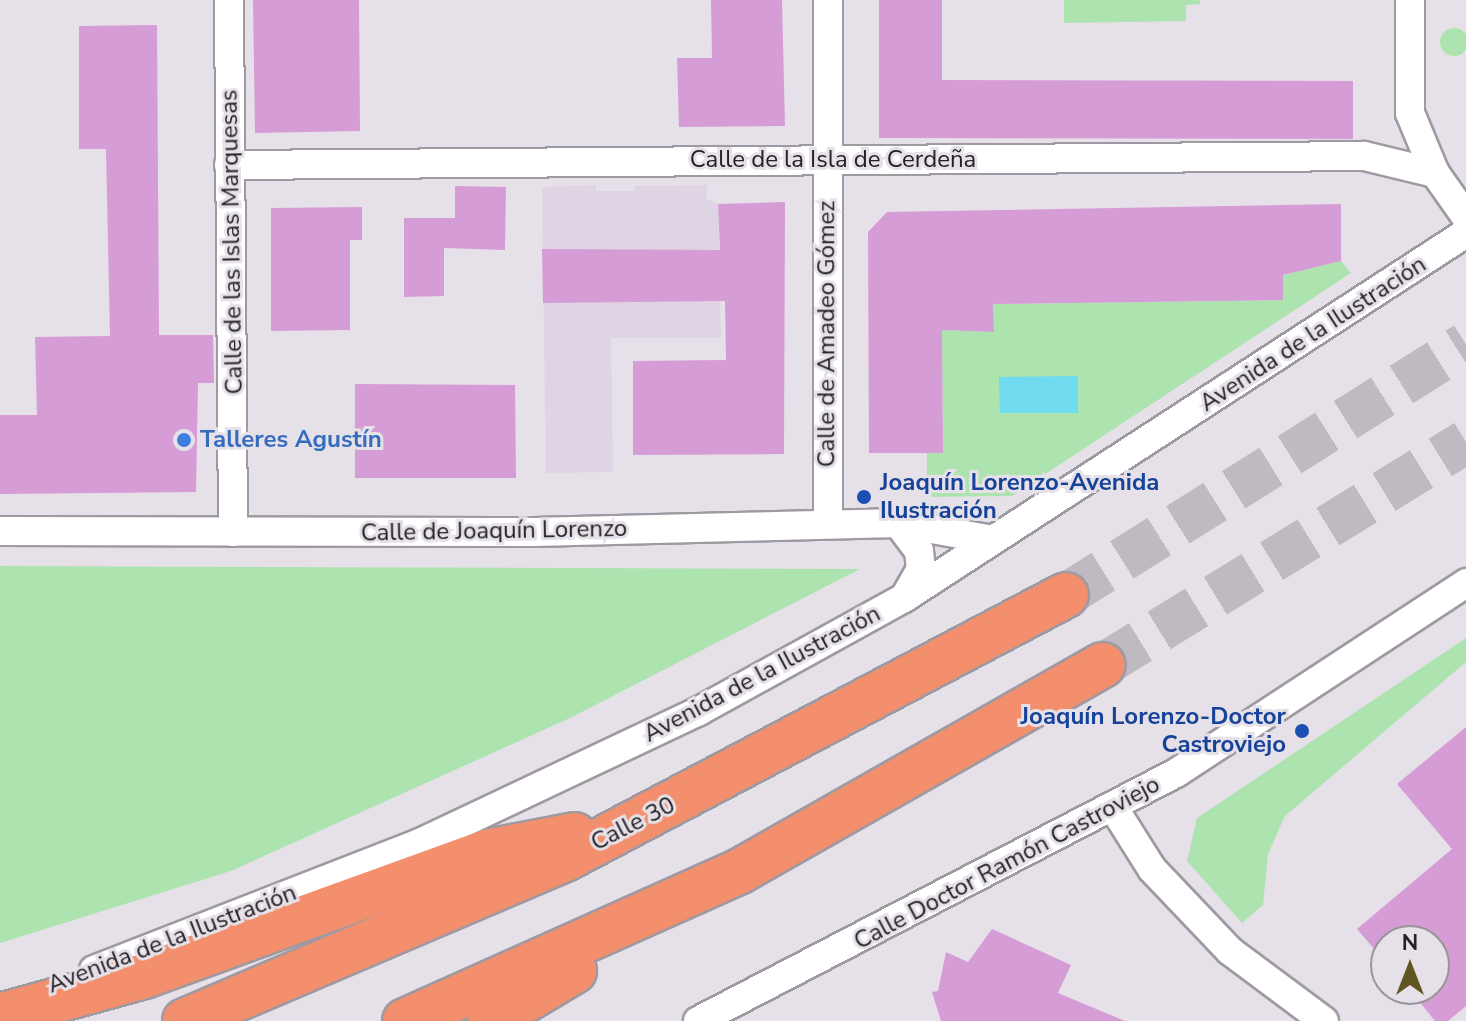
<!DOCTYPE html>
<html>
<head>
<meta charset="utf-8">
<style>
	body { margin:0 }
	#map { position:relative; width:1466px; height:1021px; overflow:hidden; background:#e6e0e9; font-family:"Nunito Sans",sans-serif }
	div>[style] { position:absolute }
	.built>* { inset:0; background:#dfd4e3 }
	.green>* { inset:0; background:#ade3ae }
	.round { border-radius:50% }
	.water>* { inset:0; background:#70daee }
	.building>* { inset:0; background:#d69cd5 }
	.motorway-tunnel>* { height:44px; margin-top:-22px; transform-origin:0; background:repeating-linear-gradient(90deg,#bfbac2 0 44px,transparent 0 66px) }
	.roads { filter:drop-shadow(2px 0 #9f99a1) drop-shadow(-2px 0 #9f99a1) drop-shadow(0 2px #9f99a1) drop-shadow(0 -2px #9f99a1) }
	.minor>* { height:28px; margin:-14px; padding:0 14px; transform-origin:14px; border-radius:14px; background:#fff }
	.motorway>* { height:44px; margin:-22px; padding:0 22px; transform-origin:22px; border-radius:22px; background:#f38f6d }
	.dots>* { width:22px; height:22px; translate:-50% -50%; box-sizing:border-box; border:4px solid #e6e0e9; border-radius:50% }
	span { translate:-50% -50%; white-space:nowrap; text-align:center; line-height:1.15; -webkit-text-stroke:6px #e6e0e9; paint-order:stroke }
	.street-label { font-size:24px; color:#232124 }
	.shop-label { font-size:24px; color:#366cbe; font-weight:700 }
	.left { translate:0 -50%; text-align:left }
	.transit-label { font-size:24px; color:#164399; font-weight:700 }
	.right { translate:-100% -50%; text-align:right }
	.north { position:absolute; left:1370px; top:925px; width:80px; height:80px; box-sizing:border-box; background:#e6e0e9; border:2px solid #98949a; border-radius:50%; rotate:0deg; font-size:22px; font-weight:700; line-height:32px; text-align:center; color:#232124 }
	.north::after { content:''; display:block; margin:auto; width:28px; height:36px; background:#615522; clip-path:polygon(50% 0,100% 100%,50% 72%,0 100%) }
</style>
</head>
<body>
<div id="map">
	<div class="built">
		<div style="clip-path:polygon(596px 185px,596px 191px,634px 191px,635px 186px,707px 185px,706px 199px,718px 204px,721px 338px,611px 338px,613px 472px,546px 473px,542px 187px)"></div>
	</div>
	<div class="green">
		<div style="clip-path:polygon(1064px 0,1200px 0,1200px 4px,1186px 5px,1186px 21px,1064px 23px)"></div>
		<div class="round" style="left:1440px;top:28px;width:28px;height:28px"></div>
		<div style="clip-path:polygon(1341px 261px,1351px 273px,1012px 496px,927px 497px,927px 453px,943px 452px,942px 330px,994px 332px,993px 304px,1282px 300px,1283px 275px)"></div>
		<div style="clip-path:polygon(0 566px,860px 569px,570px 718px,231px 871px,0 943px)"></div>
		<div style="clip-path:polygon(1466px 638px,1466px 662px,1285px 816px,1268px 854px,1263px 905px,1242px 923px,1187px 861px,1197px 818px)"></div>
	</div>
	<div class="water">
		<div style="clip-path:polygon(1078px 376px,1078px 413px,1000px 413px,999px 377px)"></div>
	</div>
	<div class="building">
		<div style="clip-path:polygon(253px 0,359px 0,360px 131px,255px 133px)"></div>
		<div style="clip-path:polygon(711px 0,782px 0,785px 126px,679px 127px,677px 58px,712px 58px)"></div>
		<div style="clip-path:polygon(879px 0,942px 0,942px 80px,1353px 81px,1353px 139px,879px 138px)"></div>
		<div style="clip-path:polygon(157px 25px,159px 335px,213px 335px,214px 383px,198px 383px,196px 492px,0 494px,0 415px,37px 415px,35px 337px,110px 336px,106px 149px,79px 149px,79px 26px)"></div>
		<div style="clip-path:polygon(455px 186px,506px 187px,505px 250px,444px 248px,444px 296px,404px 297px,404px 218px,455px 218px)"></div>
		<div style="clip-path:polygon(785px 202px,784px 454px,633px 455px,633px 361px,726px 360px,725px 301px,543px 303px,542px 249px,720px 250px,718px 204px)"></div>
		<div style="clip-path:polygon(1341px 204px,1341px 261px,1283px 275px,1283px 300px,993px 304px,994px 332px,942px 330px,943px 453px,869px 453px,868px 232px,887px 212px)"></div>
		<div style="clip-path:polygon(362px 207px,362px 240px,350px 240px,350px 330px,271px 331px,271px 208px)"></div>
		<div style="clip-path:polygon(355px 384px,515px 385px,516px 478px,355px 478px)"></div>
		<div style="clip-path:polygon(1466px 727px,1466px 1006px,1448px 1021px,1435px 1021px,1409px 989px,1434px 989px,1434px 941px,1386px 941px,1386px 963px,1357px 929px,1452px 849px,1397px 784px)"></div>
		<div style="clip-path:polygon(992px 929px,1071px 965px,1058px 993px,1125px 1021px,941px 1021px,932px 992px,938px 991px,946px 952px,968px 962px)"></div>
	</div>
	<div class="motorway-tunnel">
		<div style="left:1066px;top:595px;width:472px;rotate:-32.1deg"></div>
		<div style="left:1103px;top:665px;width:426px;rotate:-31.6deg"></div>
	</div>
	<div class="roads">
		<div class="minor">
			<div style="left:229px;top:0;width:532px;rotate:89.57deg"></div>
			<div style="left:828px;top:0;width:524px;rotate:90deg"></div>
			<div style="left:1410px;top:0;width:113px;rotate:90deg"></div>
			<div style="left:1410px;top:113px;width:65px;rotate:67.4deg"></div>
			<div style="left:1435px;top:173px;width:54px;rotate:54.8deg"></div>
			<div style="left:229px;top:165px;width:1135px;rotate:-0.45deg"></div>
			<div style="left:1364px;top:156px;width:73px;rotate:13.5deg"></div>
			<div style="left:898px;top:523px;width:35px;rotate:53deg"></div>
			<div style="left:919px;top:551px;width:18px;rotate:84deg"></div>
			<div style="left:921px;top:569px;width:30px;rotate:120deg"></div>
			<div style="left:0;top:531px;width:534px;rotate:0.11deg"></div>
			<div style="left:534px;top:532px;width:364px;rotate:-1.4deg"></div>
			<div style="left:898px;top:523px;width:91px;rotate:10.1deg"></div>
			<div style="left:1113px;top:807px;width:73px;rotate:57.8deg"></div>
			<div style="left:1152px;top:869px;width:113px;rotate:46.4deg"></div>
			<div style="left:1230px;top:951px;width:117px;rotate:36.7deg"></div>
			<div style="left:94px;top:970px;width:350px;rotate:-21.3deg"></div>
			<div style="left:420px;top:843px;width:309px;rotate:-25.3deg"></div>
			<div style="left:699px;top:711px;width:234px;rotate:-28.9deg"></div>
			<div style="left:904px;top:598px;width:670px;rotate:-33deg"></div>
			<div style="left:698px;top:1021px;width:539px;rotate:-27.42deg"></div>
			<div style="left:1176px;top:773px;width:347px;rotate:-33.2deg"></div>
		</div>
		<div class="motorway">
			<div style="left:0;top:1016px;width:149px;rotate:-15.5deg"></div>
			<div style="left:144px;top:976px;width:364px;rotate:-19.9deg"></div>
			<div style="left:486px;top:852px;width:90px;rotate:-10.9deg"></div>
			<div style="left:185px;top:1021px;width:413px;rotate:-23.1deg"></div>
			<div style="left:565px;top:859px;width:566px;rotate:-27.79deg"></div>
			<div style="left:405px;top:1021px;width:367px;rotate:-24.1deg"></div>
			<div style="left:740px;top:871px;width:417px;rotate:-29.6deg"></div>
			<div style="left:490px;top:1021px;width:98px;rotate:-30.8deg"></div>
		</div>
	</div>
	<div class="dots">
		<div style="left:184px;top:440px;background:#3f7fe0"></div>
		<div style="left:864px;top:497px;background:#1a4fb4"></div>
		<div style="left:1302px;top:731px;background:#1a4fb4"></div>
	</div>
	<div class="street-label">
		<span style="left:833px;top:160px">Calle de la Isla de Cerdeña</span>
		<span style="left:232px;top:242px;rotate:-91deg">Calle de las Islas Marquesas</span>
		<span style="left:827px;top:334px;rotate:-90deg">Calle de Amadeo Gómez</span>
		<span style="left:1313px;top:334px;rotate:-33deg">Avenida de la Ilustración</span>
		<span style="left:494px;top:531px;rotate:-1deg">Calle de Joaquín Lorenzo</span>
		<span style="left:762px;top:674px;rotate:-28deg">Avenida de la Ilustración</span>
		<span style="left:633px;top:824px;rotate:-27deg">Calle 30</span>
		<span style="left:1007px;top:863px;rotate:-28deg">Calle Doctor Ramón Castroviejo</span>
		<span style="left:172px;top:939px;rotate:-21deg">Avenida de la Ilustración</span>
	</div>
	<div class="shop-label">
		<span class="left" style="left:200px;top:440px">Talleres Agustín</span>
	</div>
	<div class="transit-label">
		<span class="left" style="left:880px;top:497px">Joaquín Lorenzo-Avenida<br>Ilustración</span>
		<span class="right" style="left:1286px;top:731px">Joaquín Lorenzo-Doctor<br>Castroviejo</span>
	</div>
	<div class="north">N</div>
</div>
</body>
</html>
